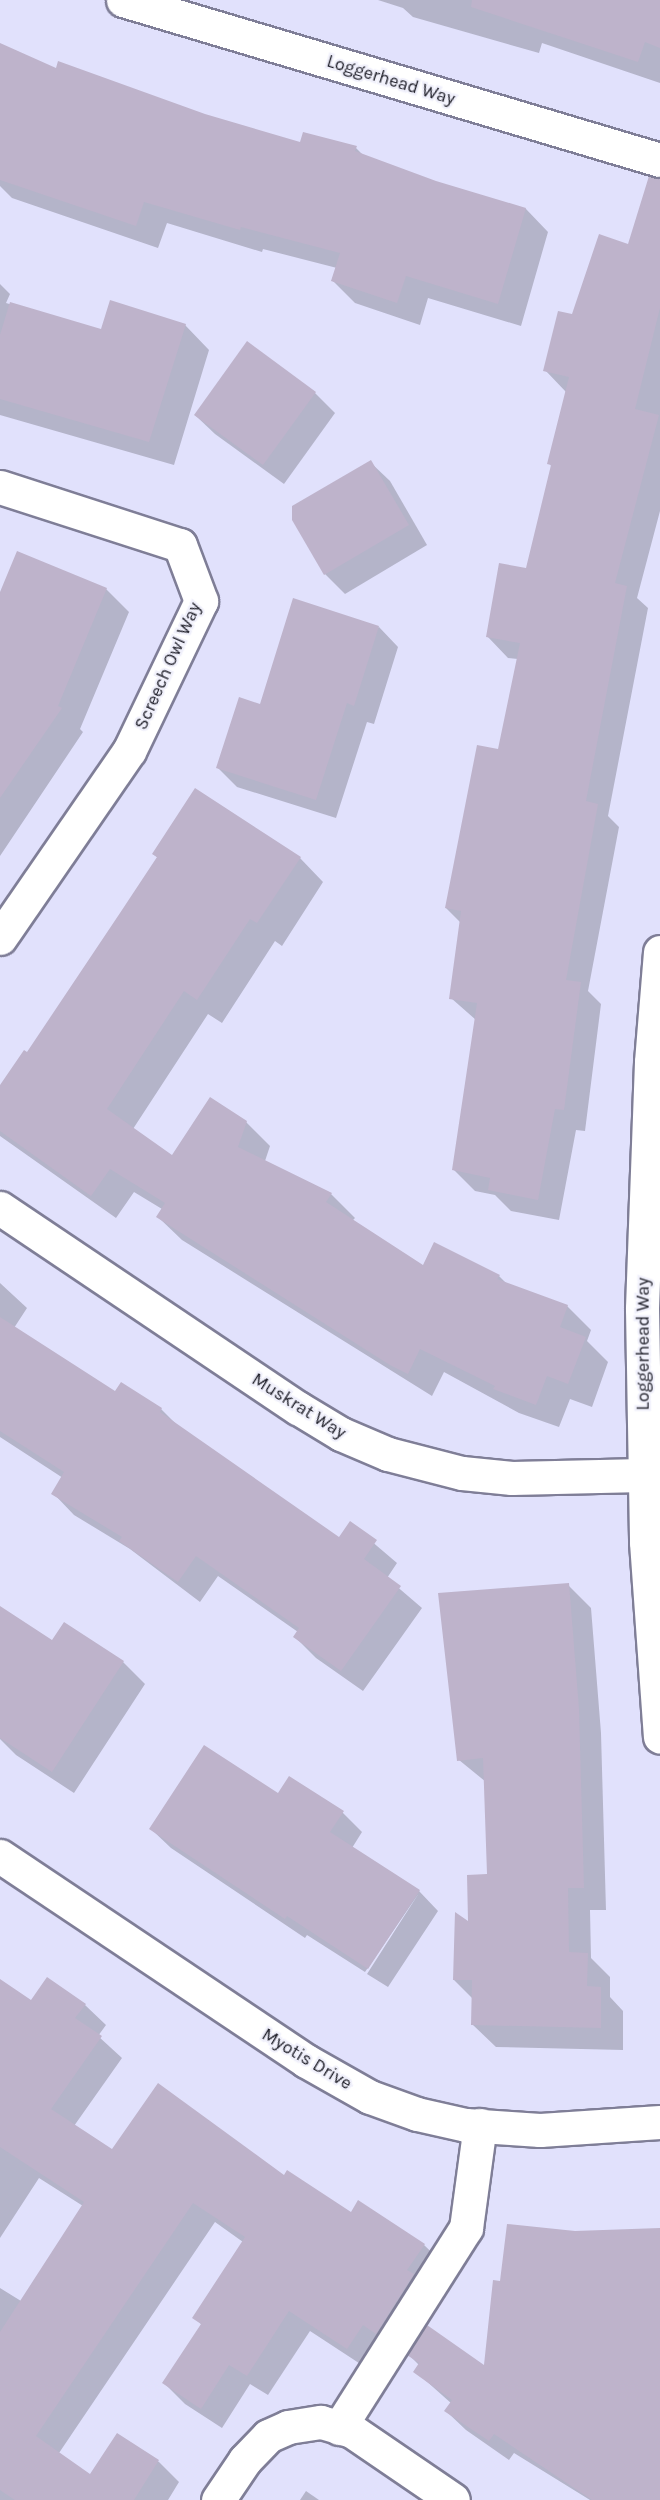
<!DOCTYPE html>
<html>
<head>
<meta charset="utf-8">
<style>
	body { margin:0 }
	#map { position:relative; width:660px; height:2500px; overflow:hidden; background:#e1e1fc; font-family:Karla,sans-serif }
	div>[style] { position:absolute }
	.shadow>* { inset:0; background:#0003 }
	.building>* { inset:0; background:#beb3cb }
	.roads { filter:drop-shadow(2px 0 #7f7e97) drop-shadow(-2px 0 #7f7e97) drop-shadow(0 2px #7f7e97) drop-shadow(0 -2px #7f7e97) }
	.minor>* { height:33px; margin:-16.5px; padding:0 16.5px; transform-origin:16.5px; border-radius:16.5px; background:#fff }
	span { translate:-50% -50%; white-space:nowrap; text-align:center; line-height:1.15; -webkit-text-stroke:4.5px #f0f0fb; paint-order:stroke }
	.street-label { font-size:18px; color:#21212b }
</style>
</head>
<body>
<div id="map">
	<div class="shadow">
		<div style="clip-path:polygon(378px 0,660px 0,660px 83px,542px 43px,539px 53px,413px 17px,403px 8px)"></div>
		<div style="clip-path:polygon(0 45px,57px 70px,301px 144px,356px 148px,364px 156px,436px 182px,526px 209px,548px 232px,521px 326px,428px 298px,420px 325px,355px 303px,333px 281px,337px 268px,263px 249px,262px 252px,167px 223px,158px 248px,12px 198px,0 186px)"></div>
		<div style="clip-path:polygon(660px 232px,660px 511px,637px 598px,648px 608px,608px 816px,619px 827px,588px 991px,601px 1004px,585px 1131px,576px 1130px,559px 1220px,511px 1211px,495px 1195px,475px 1191px,454px 1170px,476px 1020px,451px 998px,461px 923px,446px 908px,499px 751px,518px 659px,508px 658px,487px 636px,527px 569px,552px 467px,549px 463px,566px 392px,545px 370px,573px 316px,629px 246px)"></div>
		<div style="clip-path:polygon(0 284px,10px 294px,6px 303px,102px 331px,185px 325px,209px 350px,174px 465px,0 415px)"></div>
		<div style="clip-path:polygon(248px 343px,315px 393px,335px 413px,284px 484px,215px 434px,195px 415px)"></div>
		<div style="clip-path:polygon(370px 462px,390px 481px,427px 545px,345px 594px,325px 574px)"></div>
		<div style="clip-path:polygon(106px 589px,129px 612px,80px 729px,83px 732px,0 856px,0 596px)"></div>
		<div style="clip-path:polygon(379px 627px,398px 647px,374px 724px,367px 722px,336px 818px,237px 787px,217px 767px,261px 706px)"></div>
		<div style="clip-path:polygon(153px 854px,300px 858px,323px 882px,282px 946px,275px 941px,222px 1023px,208px 1014px,133px 1129px,173px 1157px,246px 1122px,270px 1146px,265px 1161px,331px 1194px,355px 1218px,352px 1221px,423px 1267px,499px 1276px,507px 1284px,567px 1306px,591px 1330px,587px 1341px,608px 1362px,592px 1407px,570px 1399px,559px 1427px,519px 1413px,444px 1372px,432px 1396px,182px 1240px,158px 1217px,162px 1209px,134px 1192px,116px 1218px,0 1136px,0 1087px,27px 1054px,158px 858px)"></div>
		<div style="clip-path:polygon(0 1283px,27px 1308px,14px 1328px,115px 1393px,161px 1409px,181px 1429px,339px 1539px,350px 1523px,397px 1563px,387px 1578px,422px 1608px,363px 1691px,316px 1658px,295px 1637px,298px 1632px,218px 1576px,200px 1602px,130px 1549px,74px 1515px,53px 1493px,63px 1478px,0 1437px)"></div>
		<div style="clip-path:polygon(568px 1585px,591px 1608px,601px 1733px,606px 1910px,590px 1910px,591px 1958px,610px 1977px,610px 1997px,623px 2011px,623px 2050px,496px 2047px,473px 2025px,473px 1999px,454px 1980px,469px 1924px,489px 1876px,486px 1782px,459px 1760px)"></div>
		<div style="clip-path:polygon(0 1608px,53px 1642px,123px 1662px,145px 1684px,74px 1793px,16px 1755px,0 1739px)"></div>
		<div style="clip-path:polygon(278px 1795px,343px 1813px,362px 1832px,352px 1848px,419px 1891px,438px 1911px,388px 1987px,367px 1974px,419px 1893px,365px 1972px,307px 1935px,305px 1938px,171px 1848px,151px 1829px)"></div>
		<div style="clip-path:polygon(0 1991px,31px 2002px,85px 2005px,106px 2025px,98px 2036px,122px 2058px,74px 2126px,113px 2151px,284px 2177px,351px 2214px,424px 2245px,445px 2265px,368px 2369px,310px 2331px,268px 2395px,250px 2384px,222px 2428px,185px 2404px,164px 2383px,202px 2325px,194px 2317px,243px 2242px,215px 2222px,59px 2453px,91px 2476px,118px 2435px,159px 2462px,179px 2482px,168px 2500px,0 2500px,0 2288px,21px 2301px,83px 2206px,39px 2178px,0 2238px)"></div>
		<div style="clip-path:polygon(660px 2230px,660px 2500px,590px 2500px,514px 2453px,509px 2460px,466px 2430px,446px 2411px,452px 2404px,415px 2371px,419px 2365px,409px 2355px,485px 2368px,501px 2283px,575px 2233px)"></div>
		<div style="clip-path:polygon(306px 2491px,319px 2500px,300px 2500px)"></div>
	</div>
	<div class="building">
		<div style="clip-path:polygon(472px 0,660px 0,660px 48px,645px 42px,638px 62px,471px 7px)"></div>
		<div style="clip-path:polygon(0 43px,56px 68px,58px 61px,205px 114px,300px 142px,303px 132px,357px 146px,355px 151px,436px 181px,526px 208px,498px 304px,406px 276px,397px 303px,331px 281px,340px 253px,241px 227px,240px 230px,144px 202px,136px 226px,0 180px)"></div>
		<div style="clip-path:polygon(649px 176px,660px 178px,660px 308px,635px 409px,659px 415px,615px 583px,627px 586px,586px 801px,598px 804px,566px 980px,581px 982px,564px 1110px,555px 1109px,538px 1200px,488px 1190px,490px 1178px,452px 1170px,477px 1003px,449px 999px,461px 911px,445px 908px,477px 745px,498px 749px,520px 643px,486px 637px,499px 563px,526px 568px,551px 465px,547px 464px,569px 377px,543px 371px,558px 311px,572px 314px,599px 234px,628px 244px)"></div>
		<div style="clip-path:polygon(110px 300px,186px 324px,149px 442px,0 399px,0 335px,10px 302px,101px 329px)"></div>
		<div style="clip-path:polygon(247px 341px,316px 392px,263px 465px,194px 415px)"></div>
		<div style="clip-path:polygon(371px 460px,409px 525px,324px 575px,292px 520px,292px 506px)"></div>
		<div style="clip-path:polygon(17px 551px,107px 588px,58px 706px,62px 708px,0 798px,0 592px)"></div>
		<div style="clip-path:polygon(293px 598px,379px 626px,354px 706px,347px 703px,316px 800px,216px 768px,239px 697px,260px 704px)"></div>
		<div style="clip-path:polygon(195px 788px,301px 857px,257px 923px,250px 919px,197px 1000px,184px 991px,107px 1109px,172px 1155px,210px 1097px,247px 1121px,238px 1147px,332px 1193px,326px 1202px,423px 1265px,434px 1242px,500px 1275px,497px 1279px,568px 1305px,560px 1327px,586px 1337px,568px 1384px,547px 1376px,536px 1405px,493px 1389px,495px 1386px,420px 1349px,408px 1374px,390px 1365px,156px 1217px,165px 1203px,110px 1169px,91px 1196px,0 1131px,0 1085px,24px 1050px,27px 1052px,120px 913px,157px 857px,152px 854px)"></div>
		<div style="clip-path:polygon(0 1317px,115px 1391px,121px 1382px,162px 1408px,160px 1412px,339px 1537px,350px 1521px,377px 1540px,364px 1559px,401px 1586px,341px 1671px,293px 1637px,299px 1628px,196px 1556px,178px 1582px,119px 1541px,122px 1537px,51px 1494px,64px 1472px,0 1431px)"></div>
		<div style="clip-path:polygon(569px 1583px,579px 1709px,584px 1888px,568px 1888px,569px 1952px,588px 1953px,587px 1986px,601px 1987px,601px 2028px,471px 2025px,472px 1980px,453px 1980px,455px 1912px,468px 1921px,467px 1875px,487px 1874px,483px 1758px,457px 1761px,438px 1593px)"></div>
		<div style="clip-path:polygon(0 1606px,52px 1640px,64px 1622px,124px 1661px,52px 1772px,0 1738px)"></div>
		<div style="clip-path:polygon(204px 1745px,278px 1793px,289px 1776px,344px 1811px,330px 1832px,420px 1890px,368px 1969px,287px 1916px,285px 1919px,149px 1829px)"></div>
		<div style="clip-path:polygon(47px 1977px,86px 2004px,75px 2018px,102px 2036px,51px 2109px,112px 2149px,158px 2083px,284px 2175px,287px 2170px,351px 2212px,358px 2200px,425px 2244px,407px 2270px,414px 2274px,376px 2334px,363px 2325px,347px 2349px,289px 2311px,247px 2376px,229px 2365px,201px 2409px,162px 2383px,201px 2324px,192px 2318px,245px 2237px,193px 2203px,36px 2436px,90px 2474px,117px 2433px,159px 2460px,134px 2500px,15px 2500px,0 2490px,0 2332px,84px 2202px,0 2147px,0 1979px,31px 2000px)"></div>
		<div style="clip-path:polygon(507px 2224px,575px 2231px,660px 2228px,660px 2500px,592px 2500px,494px 2434px,489px 2441px,444px 2411px,452px 2400px,413px 2372px,419px 2363px,407px 2355px,427px 2325px,484px 2365px,493px 2280px,500px 2281px)"></div>
	</div>
	<div class="roads">
		<div class="minor">
			<div style="left:123px;top:0;width:560px;rotate:16.59deg"></div>
			<div style="left:0;top:487px;width:189px;rotate:17.9deg"></div>
			<div style="left:180px;top:545px;width:60px;rotate:69.4deg"></div>
			<div style="left:201px;top:601px;width:166px;rotate:115.6deg"></div>
			<div style="left:129px;top:751px;width:227px;rotate:124.6deg"></div>
			<div style="left:660px;top:952px;width:110px;rotate:94.7deg"></div>
			<div style="left:651px;top:1062px;width:247px;rotate:92.1deg"></div>
			<div style="left:642px;top:1309px;width:233px;rotate:89deg"></div>
			<div style="left:646px;top:1542px;width:195px;rotate:85.9deg"></div>
			<div style="left:0;top:1208px;width:359px;rotate:33.9deg"></div>
			<div style="left:298px;top:1408px;width:50px;rotate:31.2deg"></div>
			<div style="left:341px;top:1434px;width:51px;rotate:23.1deg"></div>
			<div style="left:388px;top:1454px;width:76px;rotate:14.4deg"></div>
			<div style="left:462px;top:1473px;width:50px;rotate:5.7deg"></div>
			<div style="left:512px;top:1478px;width:131px;rotate:-1.3deg"></div>
			<div style="left:0;top:1856px;width:368px;rotate:33.8deg"></div>
			<div style="left:306px;top:2061px;width:73px;rotate:29.4deg"></div>
			<div style="left:370px;top:2097px;width:50px;rotate:19.9deg"></div>
			<div style="left:417px;top:2114px;width:50px;rotate:12.7deg"></div>
			<div style="left:466px;top:2125px;width:74px;rotate:3.9deg"></div>
			<div style="left:540px;top:2130px;width:120px;rotate:-3.8deg"></div>
			<div style="left:339px;top:2428px;width:237px;rotate:-57.6deg"></div>
			<div style="left:466px;top:2228px;width:104px;rotate:-82.3deg"></div>
			<div style="left:218px;top:2500px;width:48px;rotate:-56deg"></div>
			<div style="left:245px;top:2460px;width:33px;rotate:-46deg"></div>
			<div style="left:268px;top:2436px;width:22px;rotate:-24deg"></div>
			<div style="left:288px;top:2427px;width:33px;rotate:-9deg"></div>
			<div style="left:321px;top:2422px;width:32px;rotate:16deg"></div>
			<div style="left:352px;top:2431px;width:122px;rotate:34.3deg"></div>
		</div>
	</div>
	<div class="street-label">
		<span style="left:391px;top:80px;rotate:17deg">Loggerhead Way</span>
		<span style="left:168px;top:666px;rotate:-66deg">Screech Owl Way</span>
		<span style="left:643px;top:1344px;rotate:-90deg">Loggerhead Way</span>
		<span style="left:299px;top:1406px;rotate:32deg">Muskrat Way</span>
		<span style="left:307px;top:2059px;rotate:31deg">Myotis Drive</span>
	</div>
</div>
</body>
</html>
